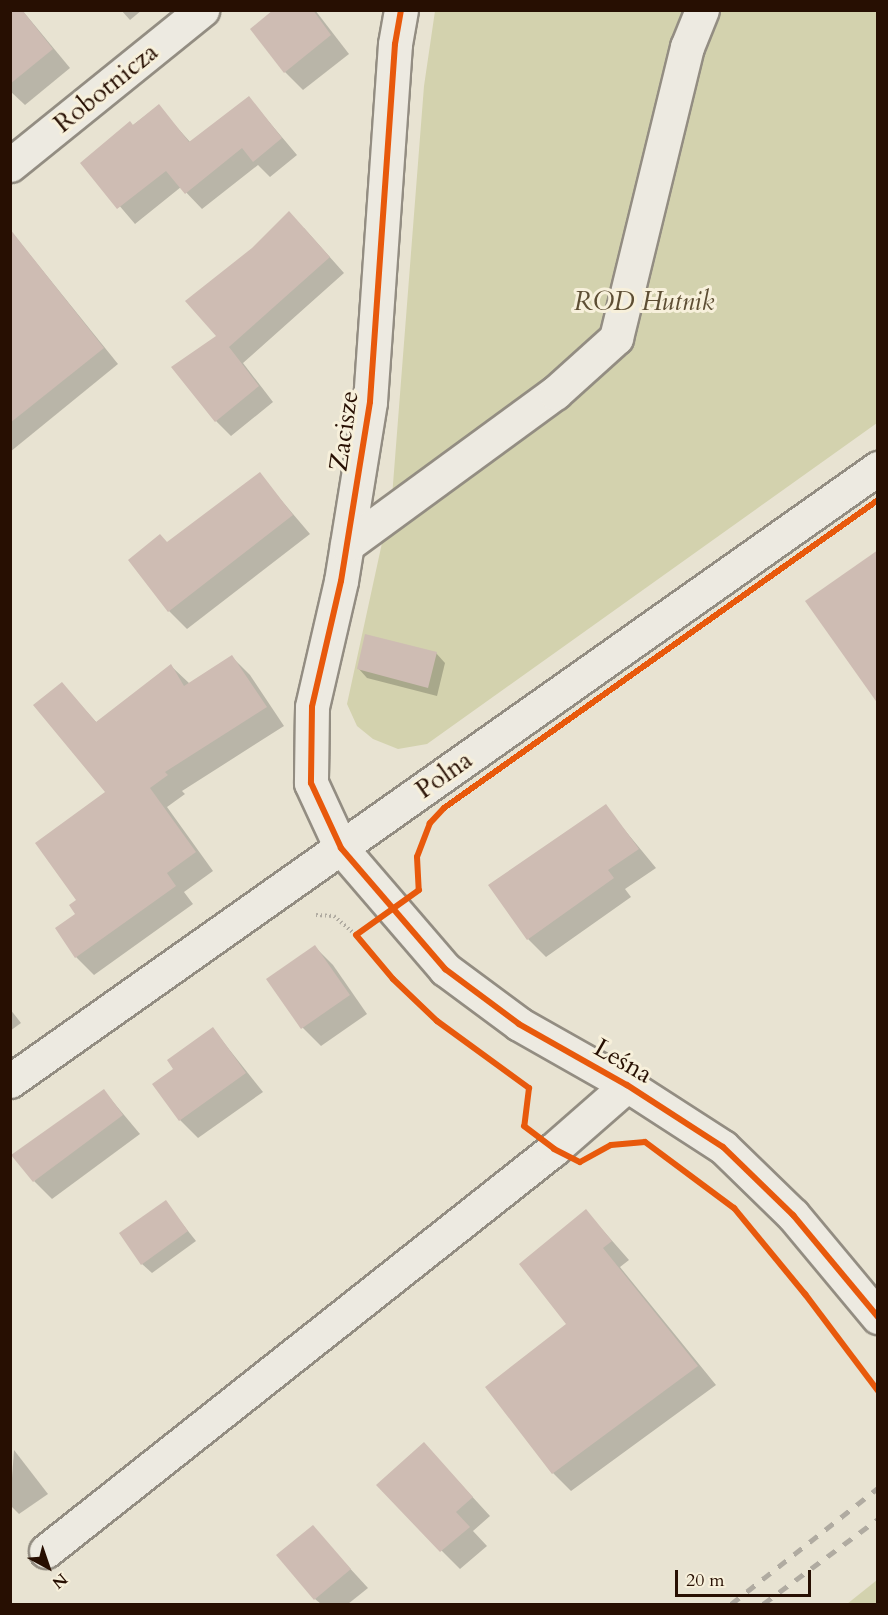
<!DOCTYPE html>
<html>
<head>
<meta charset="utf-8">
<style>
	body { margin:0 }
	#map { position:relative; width:888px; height:1615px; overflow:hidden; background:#e8e3d2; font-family:Cardo,serif }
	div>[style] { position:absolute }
	.green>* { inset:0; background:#d3d2ae }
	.shadow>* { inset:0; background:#0003 }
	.building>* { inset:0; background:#cebcb3 }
	.path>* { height:4px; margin-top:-2px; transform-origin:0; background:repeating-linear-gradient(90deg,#b0aba1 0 1.5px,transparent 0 4.5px) }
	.roads { filter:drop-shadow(2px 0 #938d82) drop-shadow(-2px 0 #938d82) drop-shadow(0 2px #938d82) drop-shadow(0 -2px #938d82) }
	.minor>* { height:33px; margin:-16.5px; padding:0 16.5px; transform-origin:16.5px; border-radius:16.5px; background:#edeae1 }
	.rail>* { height:4.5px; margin-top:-2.25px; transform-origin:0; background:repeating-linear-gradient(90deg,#b0aba1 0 10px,transparent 0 20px) }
	.cycleway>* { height:6px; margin:-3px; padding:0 3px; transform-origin:3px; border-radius:3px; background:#e8590c }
	span { translate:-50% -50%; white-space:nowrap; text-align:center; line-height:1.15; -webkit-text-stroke:6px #f7f0db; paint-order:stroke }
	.street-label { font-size:26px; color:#270f02 }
	.park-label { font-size:26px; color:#5d4e34; font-style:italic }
	.frame { position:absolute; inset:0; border:12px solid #270f02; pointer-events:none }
	.north { position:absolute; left:18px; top:1537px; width:60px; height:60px; -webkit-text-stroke:4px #f7f0db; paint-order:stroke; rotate:140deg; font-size:16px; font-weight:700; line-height:24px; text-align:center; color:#270f02 }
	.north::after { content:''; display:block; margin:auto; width:21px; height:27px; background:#270f02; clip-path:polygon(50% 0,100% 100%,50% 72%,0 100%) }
	.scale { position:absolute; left:675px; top:1570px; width:136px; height:27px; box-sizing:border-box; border:3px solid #270f02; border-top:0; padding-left:8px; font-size:18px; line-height:21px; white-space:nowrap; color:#270f02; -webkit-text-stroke:4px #f7f0db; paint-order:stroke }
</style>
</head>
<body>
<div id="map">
	<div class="green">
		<div style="clip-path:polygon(435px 11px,877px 11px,877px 423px,427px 744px,398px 749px,373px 739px,357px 726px,347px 704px,392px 497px,424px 86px)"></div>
		<div style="clip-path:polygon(877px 1580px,877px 1604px,847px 1604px)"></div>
	</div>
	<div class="shadow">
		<div style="clip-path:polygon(10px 10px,22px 10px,70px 68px,25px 105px,10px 91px)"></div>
		<div style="clip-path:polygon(121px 10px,142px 10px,130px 20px)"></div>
		<div style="clip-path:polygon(275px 10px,315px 10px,349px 54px,303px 90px,285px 72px)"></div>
		<div style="clip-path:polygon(249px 98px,297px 155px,270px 177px,258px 165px,202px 209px,181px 187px,135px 224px,83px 163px,158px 106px,191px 143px)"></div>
		<div style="clip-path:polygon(304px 228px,344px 273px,243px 363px,273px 402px,231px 436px,216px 421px,218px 336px)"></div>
		<div style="clip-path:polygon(10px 230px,118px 364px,10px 452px)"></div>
		<div style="clip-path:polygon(259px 474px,310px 534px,187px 629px,169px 611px,168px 543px)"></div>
		<div style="clip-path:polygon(436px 653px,445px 663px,437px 696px,367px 678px,358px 668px)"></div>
		<div style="clip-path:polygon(232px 657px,250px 675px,284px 726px,182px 791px,185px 794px,167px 807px,213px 871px,184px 892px,193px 904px,94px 975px,76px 957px,78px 900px,107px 792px,62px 684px,97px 723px,171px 666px,190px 684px)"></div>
		<div style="clip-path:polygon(605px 806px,656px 868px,625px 889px,631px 897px,546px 957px,528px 939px)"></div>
		<div style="clip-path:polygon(315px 947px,333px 965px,367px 1014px,321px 1046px,303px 1028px,268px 979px)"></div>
		<div style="clip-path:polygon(10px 1009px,21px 1023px,10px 1031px)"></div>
		<div style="clip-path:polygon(213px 1029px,263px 1092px,198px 1138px,180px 1120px,175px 1069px)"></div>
		<div style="clip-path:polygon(104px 1091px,140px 1134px,52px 1199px,34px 1181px)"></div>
		<div style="clip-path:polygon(165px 1202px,196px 1241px,152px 1273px,142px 1264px)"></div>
		<div style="clip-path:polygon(586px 1211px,629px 1260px,620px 1267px,716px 1385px,571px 1491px,553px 1473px,568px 1324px)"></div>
		<div style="clip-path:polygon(424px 1444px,490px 1516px,473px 1531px,487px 1546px,460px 1569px,441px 1550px)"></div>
		<div style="clip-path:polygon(14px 1450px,48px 1494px,19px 1514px,10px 1505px)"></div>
		<div style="clip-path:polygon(312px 1527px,368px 1588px,348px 1604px,321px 1604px,315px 1599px)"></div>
	</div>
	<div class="building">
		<div style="clip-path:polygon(10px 10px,22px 10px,53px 49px,10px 84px)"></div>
		<div style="clip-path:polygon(273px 10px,313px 10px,331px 35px,284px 73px,250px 29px)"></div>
		<div style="clip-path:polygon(249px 96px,282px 138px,253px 162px,242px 148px,185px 194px,166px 171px,117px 209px,80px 163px,130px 121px,133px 125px,159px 104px,189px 142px)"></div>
		<div style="clip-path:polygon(289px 211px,330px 257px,229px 347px,259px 386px,215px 422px,171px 367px,216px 336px,185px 301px,252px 248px)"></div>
		<div style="clip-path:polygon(10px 229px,104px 348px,10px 423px)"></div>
		<div style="clip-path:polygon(260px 472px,293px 515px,168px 612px,128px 560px,160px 534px,167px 542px)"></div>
		<div style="clip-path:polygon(878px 550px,878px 704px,805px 601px)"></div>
		<div style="clip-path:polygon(365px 634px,437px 652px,428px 688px,357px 669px)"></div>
		<div style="clip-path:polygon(232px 655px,267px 707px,165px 772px,168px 775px,150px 788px,196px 852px,167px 873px,176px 886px,75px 958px,55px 928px,75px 914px,69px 905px,76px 900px,35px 843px,105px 792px,33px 705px,62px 682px,96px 722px,171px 664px,184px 686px)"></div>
		<div style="clip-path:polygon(606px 804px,639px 849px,608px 870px,614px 878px,527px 940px,488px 885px)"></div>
		<div style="clip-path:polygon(315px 945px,350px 995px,301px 1029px,266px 979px)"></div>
		<div style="clip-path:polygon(213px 1027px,246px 1073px,179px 1121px,152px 1084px,173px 1069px,167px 1060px)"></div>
		<div style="clip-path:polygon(104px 1089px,123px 1115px,33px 1182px,11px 1155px)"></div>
		<div style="clip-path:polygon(166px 1200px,188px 1231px,141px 1265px,119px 1233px)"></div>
		<div style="clip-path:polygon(586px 1209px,612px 1241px,603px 1248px,698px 1366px,552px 1474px,485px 1387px,566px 1324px,519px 1264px)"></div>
		<div style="clip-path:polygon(424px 1442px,473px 1497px,456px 1512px,470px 1527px,440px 1552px,376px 1485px)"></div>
		<div style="clip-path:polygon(313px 1525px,351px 1569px,314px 1600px,276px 1555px)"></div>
	</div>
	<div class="path">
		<div style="left:316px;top:915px;width:18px;rotate:3deg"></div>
		<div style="left:334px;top:916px;width:29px;rotate:41deg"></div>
	</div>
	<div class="roads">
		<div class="minor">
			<div style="left:401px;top:10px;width:35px;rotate:100deg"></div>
			<div style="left:395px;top:44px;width:359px;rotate:94deg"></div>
			<div style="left:370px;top:402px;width:181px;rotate:99.2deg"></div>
			<div style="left:341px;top:581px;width:129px;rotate:103deg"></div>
			<div style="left:312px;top:707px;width:76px;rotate:90.8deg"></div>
			<div style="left:311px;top:783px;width:72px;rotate:65.2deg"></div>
			<div style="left:341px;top:848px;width:160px;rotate:49.3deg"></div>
			<div style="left:445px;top:969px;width:92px;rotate:36.6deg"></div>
			<div style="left:519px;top:1024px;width:124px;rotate:29.5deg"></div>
			<div style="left:627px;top:1085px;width:114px;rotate:32.9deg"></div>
			<div style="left:723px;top:1147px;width:98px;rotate:44.2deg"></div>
			<div style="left:793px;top:1215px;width:133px;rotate:50.2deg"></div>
			<div style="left:10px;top:165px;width:247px;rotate:-38.9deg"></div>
			<div style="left:347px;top:545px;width:258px;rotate:-36.2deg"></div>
			<div style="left:555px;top:393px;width:82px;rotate:-42deg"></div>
			<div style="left:616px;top:338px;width:300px;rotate:-76.3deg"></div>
			<div style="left:687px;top:47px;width:40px;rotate:-68deg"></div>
			<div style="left:10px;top:1081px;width:1063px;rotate:-35.23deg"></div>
			<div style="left:46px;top:1551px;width:648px;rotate:-38.36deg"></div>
			<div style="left:554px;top:1149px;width:97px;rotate:-41.2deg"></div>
		</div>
	</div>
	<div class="rail">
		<div style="left:731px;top:1604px;width:187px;rotate:-38.3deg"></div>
		<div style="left:763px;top:1604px;width:143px;rotate:-36.5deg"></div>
	</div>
	<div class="cycleway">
		<div style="left:401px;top:10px;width:35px;rotate:100deg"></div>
		<div style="left:395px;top:44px;width:359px;rotate:94deg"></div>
		<div style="left:370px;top:402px;width:181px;rotate:99.2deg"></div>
		<div style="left:341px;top:581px;width:129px;rotate:103deg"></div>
		<div style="left:312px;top:707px;width:76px;rotate:90.8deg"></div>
		<div style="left:311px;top:783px;width:72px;rotate:65.2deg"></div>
		<div style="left:341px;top:848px;width:160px;rotate:49.3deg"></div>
		<div style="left:445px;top:969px;width:92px;rotate:36.6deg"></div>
		<div style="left:519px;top:1024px;width:124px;rotate:29.5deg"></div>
		<div style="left:627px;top:1085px;width:114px;rotate:32.9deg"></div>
		<div style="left:723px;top:1147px;width:98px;rotate:44.2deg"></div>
		<div style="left:793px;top:1215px;width:133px;rotate:50.2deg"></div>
		<div style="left:878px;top:500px;width:532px;rotate:144.64deg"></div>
		<div style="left:444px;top:808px;width:21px;rotate:133deg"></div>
		<div style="left:430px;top:823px;width:36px;rotate:111deg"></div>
		<div style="left:417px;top:857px;width:33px;rotate:87deg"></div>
		<div style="left:419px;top:890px;width:77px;rotate:144.5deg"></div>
		<div style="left:356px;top:935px;width:57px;rotate:49.9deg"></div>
		<div style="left:393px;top:979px;width:61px;rotate:43.7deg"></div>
		<div style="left:437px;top:1021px;width:114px;rotate:36.1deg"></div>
		<div style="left:529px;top:1088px;width:38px;rotate:97deg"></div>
		<div style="left:524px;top:1126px;width:38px;rotate:37deg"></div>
		<div style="left:554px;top:1149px;width:29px;rotate:27deg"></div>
		<div style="left:580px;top:1162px;width:35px;rotate:-29deg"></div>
		<div style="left:611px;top:1145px;width:34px;rotate:-5deg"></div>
		<div style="left:645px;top:1142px;width:111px;rotate:36.6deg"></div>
		<div style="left:734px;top:1208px;width:112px;rotate:50.5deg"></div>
		<div style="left:805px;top:1294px;width:121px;rotate:53deg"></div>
	</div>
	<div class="street-label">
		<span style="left:106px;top:88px;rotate:-39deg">Robotnicza</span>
		<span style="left:344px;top:431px;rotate:-82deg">Zacisze</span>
		<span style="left:444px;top:775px;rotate:-35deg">Polna</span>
		<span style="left:623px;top:1061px;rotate:30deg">Leśna</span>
	</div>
	<div class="park-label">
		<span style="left:644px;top:302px">ROD Hutnik</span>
	</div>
	<div class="frame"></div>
	<div class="north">N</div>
	<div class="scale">20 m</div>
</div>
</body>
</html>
